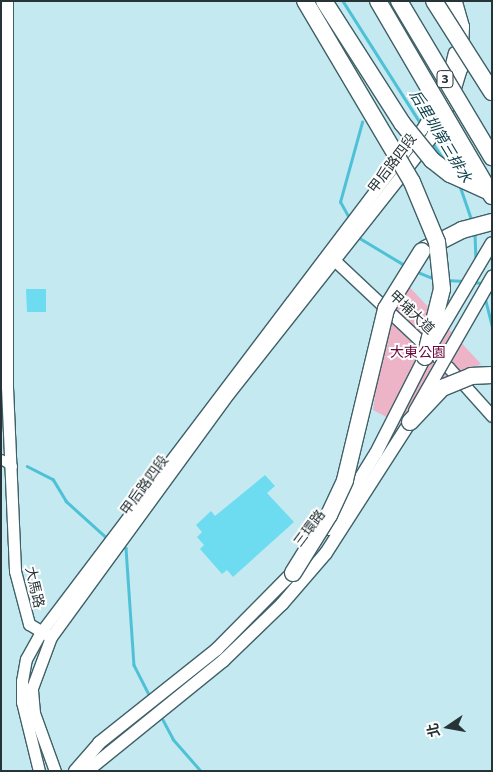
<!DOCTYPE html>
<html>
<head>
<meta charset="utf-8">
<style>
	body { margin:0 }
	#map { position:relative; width:493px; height:772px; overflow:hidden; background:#c4e9f0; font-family:Commissioner,"Noto Sans TC",sans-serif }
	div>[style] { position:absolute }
	.green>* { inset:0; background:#edb4c8 }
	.stream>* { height:2.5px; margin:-1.25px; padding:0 1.25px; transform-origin:1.25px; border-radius:1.25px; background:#4fc1d6 }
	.building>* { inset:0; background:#6ddcf1 }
	.roads { filter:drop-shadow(1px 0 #406067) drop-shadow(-1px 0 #406067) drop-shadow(0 1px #406067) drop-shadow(0 -1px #406067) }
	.minor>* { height:9px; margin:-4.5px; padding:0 4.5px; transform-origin:4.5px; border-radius:4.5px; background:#fff }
	.tertiary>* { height:11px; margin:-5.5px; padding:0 5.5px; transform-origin:5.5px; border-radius:5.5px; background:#fff }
	.secondary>* { height:12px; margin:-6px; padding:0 6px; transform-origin:6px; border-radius:6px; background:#fff }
	.motorway>* { height:16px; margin:-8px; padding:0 8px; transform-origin:8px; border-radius:8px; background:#fff }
	.bridges { filter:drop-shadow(1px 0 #406067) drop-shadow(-1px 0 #406067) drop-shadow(0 1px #406067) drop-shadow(0 -1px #406067) }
	.secondary-bridge>* { height:12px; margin:-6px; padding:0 6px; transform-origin:6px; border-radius:6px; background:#fff }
	.motorway-bridge>* { height:16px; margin:-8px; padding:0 8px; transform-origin:8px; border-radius:8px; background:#fff }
	span { translate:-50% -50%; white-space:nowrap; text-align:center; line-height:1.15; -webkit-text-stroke:4px #fff; paint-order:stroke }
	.shield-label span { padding:1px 4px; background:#fff; border:1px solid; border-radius:4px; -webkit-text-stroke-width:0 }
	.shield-label { font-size:12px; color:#263437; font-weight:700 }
	.street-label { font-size:14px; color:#263437 }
	.park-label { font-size:14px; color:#6a063b }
	.water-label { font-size:15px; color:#0c414a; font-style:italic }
	.frame { position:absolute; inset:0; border:2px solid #263437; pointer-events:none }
	.north { position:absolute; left:423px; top:702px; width:50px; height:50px; -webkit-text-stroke:4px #fff; paint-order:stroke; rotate:258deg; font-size:14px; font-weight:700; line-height:20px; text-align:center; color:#263437 }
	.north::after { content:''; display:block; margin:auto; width:18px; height:22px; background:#263437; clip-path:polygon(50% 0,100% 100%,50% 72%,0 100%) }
</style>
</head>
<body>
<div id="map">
	<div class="green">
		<div style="clip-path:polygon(404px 281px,481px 364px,443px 380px,400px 424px,373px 410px,383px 336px)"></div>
	</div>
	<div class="stream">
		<div style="left:343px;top:1px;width:146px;rotate:57.6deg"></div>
		<div style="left:432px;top:142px;width:22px;rotate:56deg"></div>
		<div style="left:460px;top:186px;width:37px;rotate:71deg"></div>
		<div style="left:349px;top:218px;width:18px;rotate:-119deg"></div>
		<div style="left:340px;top:202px;width:83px;rotate:-74.6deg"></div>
		<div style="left:475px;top:233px;width:27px;rotate:88deg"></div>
		<div style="left:358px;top:237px;width:56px;rotate:31.1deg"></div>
		<div style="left:415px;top:271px;width:22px;rotate:22deg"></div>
		<div style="left:446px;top:280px;width:19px;rotate:3deg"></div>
		<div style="left:473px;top:282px;width:8px;rotate:7deg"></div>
		<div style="left:485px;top:297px;width:30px;rotate:76deg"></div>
		<div style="left:27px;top:466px;width:29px;rotate:27deg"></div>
		<div style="left:53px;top:479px;width:26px;rotate:59deg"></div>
		<div style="left:66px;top:501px;width:55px;rotate:42.1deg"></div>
		<div style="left:121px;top:546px;width:5px;rotate:22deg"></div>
		<div style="left:126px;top:548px;width:117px;rotate:86.1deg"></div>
		<div style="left:134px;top:665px;width:35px;rotate:63deg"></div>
		<div style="left:161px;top:716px;width:26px;rotate:62deg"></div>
		<div style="left:173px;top:739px;width:43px;rotate:48.8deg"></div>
	</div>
	<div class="building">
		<div style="clip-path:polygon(26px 289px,46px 289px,46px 312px,27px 312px)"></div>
		<div style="clip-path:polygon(265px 475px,275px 486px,267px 493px,294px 522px,233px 577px,227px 570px,222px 574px,200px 549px,204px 545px,197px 537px,202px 532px,196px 525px,211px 511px,215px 516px)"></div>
	</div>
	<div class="roads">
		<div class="minor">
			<div style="left:1px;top:459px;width:13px;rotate:32deg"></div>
		</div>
		<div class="tertiary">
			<div style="left:7px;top:1px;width:386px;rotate:90deg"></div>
			<div style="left:7px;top:387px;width:184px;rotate:87.5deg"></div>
			<div style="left:15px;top:571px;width:55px;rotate:75.2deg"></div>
			<div style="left:29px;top:624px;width:21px;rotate:31deg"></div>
			<div style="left:446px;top:1px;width:21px;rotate:73deg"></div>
			<div style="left:331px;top:257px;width:162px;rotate:43.2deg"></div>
			<div style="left:449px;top:368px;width:64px;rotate:48.1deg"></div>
			<div style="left:39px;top:771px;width:71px;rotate:-103.8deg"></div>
			<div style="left:22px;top:702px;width:21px;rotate:-90deg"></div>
			<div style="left:22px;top:681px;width:22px;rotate:-80deg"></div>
			<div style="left:26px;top:659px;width:31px;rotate:-61deg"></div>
			<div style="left:41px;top:632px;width:630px;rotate:-52.88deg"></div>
			<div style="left:421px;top:130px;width:44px;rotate:-58.8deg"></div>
			<div style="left:444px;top:92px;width:41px;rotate:-76deg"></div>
			<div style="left:55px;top:771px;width:62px;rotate:-109.9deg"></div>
			<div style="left:34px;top:713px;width:25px;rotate:-95deg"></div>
			<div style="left:32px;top:688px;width:54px;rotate:-69.6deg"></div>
			<div style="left:51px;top:637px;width:302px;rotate:-53.9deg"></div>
			<div style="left:229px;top:393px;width:323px;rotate:-51.7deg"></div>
			<div style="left:429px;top:140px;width:45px;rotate:-60.6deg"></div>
			<div style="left:451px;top:101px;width:34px;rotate:-73deg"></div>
			<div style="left:461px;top:69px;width:43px;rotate:-87.3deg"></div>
			<div style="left:463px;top:26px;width:26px;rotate:-106deg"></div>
		</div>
		<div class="secondary">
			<div style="left:329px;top:529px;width:89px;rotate:-58.3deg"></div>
			<div style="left:376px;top:453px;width:108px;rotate:-63deg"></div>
			<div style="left:75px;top:771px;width:37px;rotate:-49deg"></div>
			<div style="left:99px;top:743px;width:151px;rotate:-38.5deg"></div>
			<div style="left:217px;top:649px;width:117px;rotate:-45.3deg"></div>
			<div style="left:87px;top:771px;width:175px;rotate:-39deg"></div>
			<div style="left:223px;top:661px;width:82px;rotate:-44deg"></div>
			<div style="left:282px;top:604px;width:67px;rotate:-49.2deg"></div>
			<div style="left:326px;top:553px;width:156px;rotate:-57.3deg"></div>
		</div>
		<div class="motorway">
			<div style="left:425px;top:249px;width:42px;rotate:-27.2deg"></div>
			<div style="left:462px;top:230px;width:31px;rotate:-15deg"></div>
		</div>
	</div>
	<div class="bridges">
		<div class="secondary-bridge">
			<div style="left:432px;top:344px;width:117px;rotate:-59.3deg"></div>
			<div style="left:415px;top:411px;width:155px;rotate:-60.1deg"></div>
		</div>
		<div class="motorway-bridge">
			<div style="left:305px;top:1px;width:210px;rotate:59.4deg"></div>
			<div style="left:412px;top:182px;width:65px;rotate:67.4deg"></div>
			<div style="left:437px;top:242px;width:47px;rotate:83.9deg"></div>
			<div style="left:442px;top:289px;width:70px;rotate:104deg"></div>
			<div style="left:324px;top:1px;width:145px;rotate:57.4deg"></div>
			<div style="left:402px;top:123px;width:48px;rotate:51deg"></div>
			<div style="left:432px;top:160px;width:23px;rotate:38deg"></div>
			<div style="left:450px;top:174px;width:46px;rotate:24.3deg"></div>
			<div style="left:378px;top:1px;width:226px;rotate:59.7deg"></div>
			<div style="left:399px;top:1px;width:182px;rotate:59.2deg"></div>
			<div style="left:434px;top:1px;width:108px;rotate:57.5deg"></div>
			<div style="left:410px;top:422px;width:47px;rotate:-46.7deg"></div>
			<div style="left:442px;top:388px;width:31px;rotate:-22deg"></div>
			<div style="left:471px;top:376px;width:21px;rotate:-3deg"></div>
			<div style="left:293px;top:573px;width:68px;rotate:-58.2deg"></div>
			<div style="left:329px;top:515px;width:38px;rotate:-65deg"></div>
			<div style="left:345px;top:480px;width:176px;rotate:-76.5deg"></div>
			<div style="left:386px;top:309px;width:68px;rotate:-58.2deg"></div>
		</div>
	</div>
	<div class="shield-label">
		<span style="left:445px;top:79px">3</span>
	</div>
	<div class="street-label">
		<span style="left:392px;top:163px;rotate:-53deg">甲后路四段</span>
		<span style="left:412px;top:312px;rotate:43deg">甲埔大道</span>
		<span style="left:144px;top:485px;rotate:-54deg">甲后路四段</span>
		<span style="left:309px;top:528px;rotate:-53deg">三環路</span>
		<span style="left:35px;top:587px;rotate:77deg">大馬路</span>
	</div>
	<div class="park-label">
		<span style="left:418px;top:352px">大東公園</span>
	</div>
	<div class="water-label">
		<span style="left:441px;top:136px;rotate:59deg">后里圳第三排水</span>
	</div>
	<div class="frame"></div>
	<div class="north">北</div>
</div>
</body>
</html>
